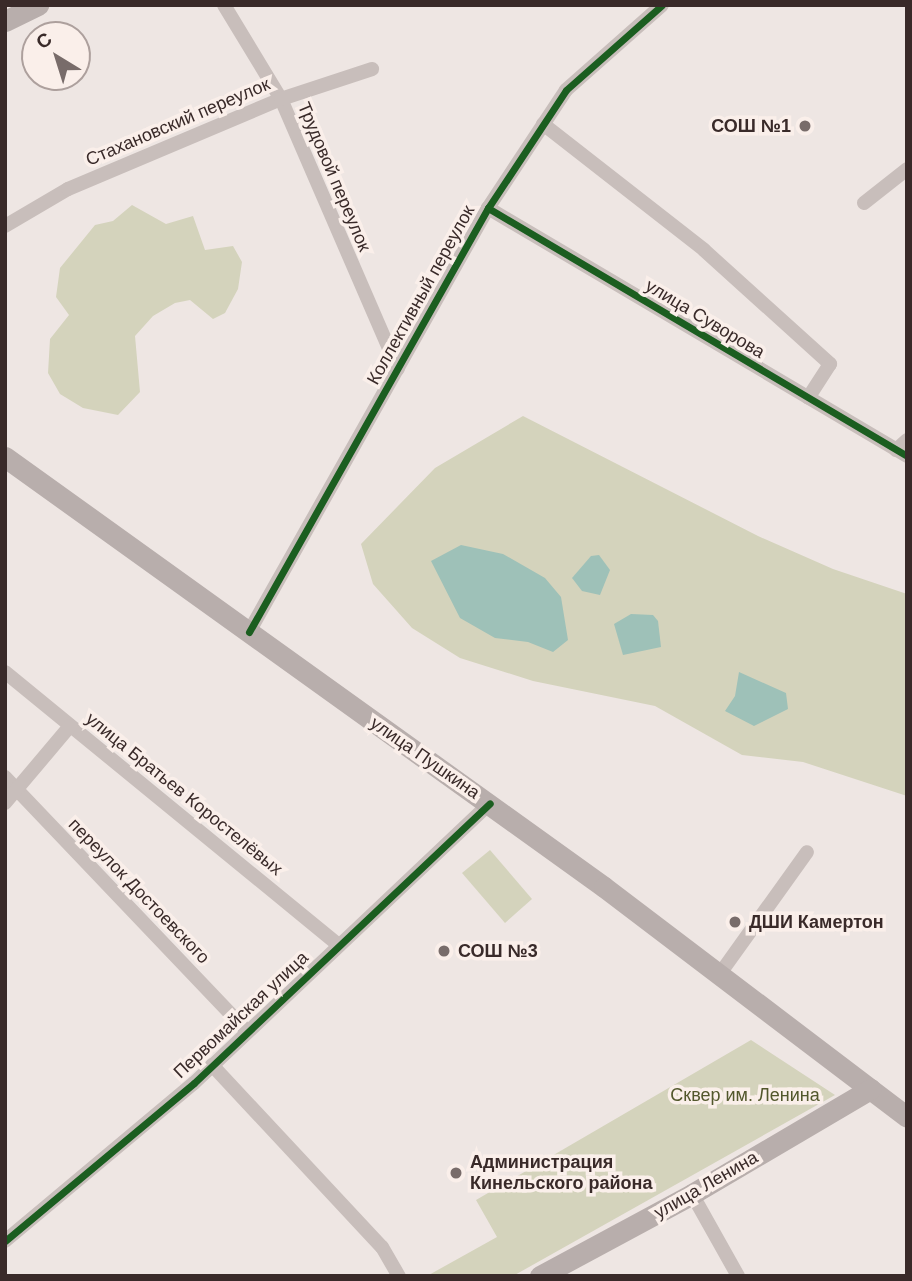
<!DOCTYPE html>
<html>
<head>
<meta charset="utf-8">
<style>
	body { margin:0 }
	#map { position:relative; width:912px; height:1281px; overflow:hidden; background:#eee6e3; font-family:Helvetica,sans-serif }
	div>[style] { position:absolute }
	.green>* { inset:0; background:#d4d3bc }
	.water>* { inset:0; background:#9ec1b8 }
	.street>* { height:14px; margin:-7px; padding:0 7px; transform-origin:7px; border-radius:7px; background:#c8bebb }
	.secondary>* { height:21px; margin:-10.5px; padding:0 10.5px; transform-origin:10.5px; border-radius:10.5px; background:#b8aeac }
	.cycleway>* { height:7px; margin:-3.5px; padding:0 3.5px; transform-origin:3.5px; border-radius:3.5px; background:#1b5e20 }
	.dots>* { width:19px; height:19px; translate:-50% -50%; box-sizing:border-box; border:4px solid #faefea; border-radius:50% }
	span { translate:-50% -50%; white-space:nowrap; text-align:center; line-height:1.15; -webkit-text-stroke:7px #faefea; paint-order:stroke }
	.street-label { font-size:18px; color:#392a29 }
	.poi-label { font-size:18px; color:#392a29; font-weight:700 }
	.right { translate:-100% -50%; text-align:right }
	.left { translate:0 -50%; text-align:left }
	.park-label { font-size:18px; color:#52572c }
	.frame { position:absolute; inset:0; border:7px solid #392a29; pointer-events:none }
	.north { position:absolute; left:21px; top:21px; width:70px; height:70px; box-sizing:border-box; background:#faefea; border:2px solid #ada09d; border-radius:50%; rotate:322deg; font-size:19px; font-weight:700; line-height:28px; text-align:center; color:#392a29 }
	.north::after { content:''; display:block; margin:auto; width:24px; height:32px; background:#786c6a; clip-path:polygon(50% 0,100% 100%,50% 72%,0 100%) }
</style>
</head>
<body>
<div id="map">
	<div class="green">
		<div style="clip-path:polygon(132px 205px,166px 224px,193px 216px,205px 250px,233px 246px,242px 262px,238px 289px,225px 313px,213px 319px,190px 300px,175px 303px,153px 316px,135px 336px,140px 392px,118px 415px,83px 408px,60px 394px,48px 373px,50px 339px,69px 315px,56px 297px,60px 268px,95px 225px,113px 221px)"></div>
		<div style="clip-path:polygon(523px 416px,758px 536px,833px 569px,907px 594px,907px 796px,803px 762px,742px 755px,655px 706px,533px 681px,460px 658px,412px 628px,373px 584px,361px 544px,435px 468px)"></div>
		<div style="clip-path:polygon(490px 850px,532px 899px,505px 923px,462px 873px)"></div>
		<div style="clip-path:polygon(751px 1040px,835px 1095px,513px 1276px,427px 1276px,497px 1237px,476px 1200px)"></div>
	</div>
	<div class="water">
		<div style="clip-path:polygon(461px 545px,503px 554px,545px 578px,561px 597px,568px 640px,553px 652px,528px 642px,495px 638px,460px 618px,431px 561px)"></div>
		<div style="clip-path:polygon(599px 555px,610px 570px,600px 595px,582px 591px,572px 578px,591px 556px)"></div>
		<div style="clip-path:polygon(631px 614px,653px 615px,658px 621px,661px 647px,623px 655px,614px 624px)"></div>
		<div style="clip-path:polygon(739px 672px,786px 693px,788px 709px,754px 726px,725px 711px,735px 696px)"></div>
	</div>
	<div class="street">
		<div style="left:224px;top:5px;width:110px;rotate:58.8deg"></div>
		<div style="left:281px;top:99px;width:294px;rotate:66.6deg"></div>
		<div style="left:543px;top:124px;width:204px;rotate:38deg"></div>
		<div style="left:704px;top:250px;width:170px;rotate:42.1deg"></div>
		<div style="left:830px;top:364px;width:40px;rotate:122.9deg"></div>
		<div style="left:864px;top:203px;width:55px;rotate:-38.3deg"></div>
		<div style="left:488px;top:208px;width:487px;rotate:30.6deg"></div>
		<div style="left:5px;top:226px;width:73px;rotate:-30.4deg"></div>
		<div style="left:68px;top:189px;width:231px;rotate:-22.9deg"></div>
		<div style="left:281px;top:99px;width:96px;rotate:-18.2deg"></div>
		<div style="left:896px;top:450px;width:15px;rotate:-42deg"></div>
		<div style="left:249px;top:632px;width:487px;rotate:-60.6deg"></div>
		<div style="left:488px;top:208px;width:141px;rotate:-56.5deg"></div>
		<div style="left:566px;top:90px;width:128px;rotate:-41.5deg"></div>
		<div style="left:5px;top:672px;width:431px;rotate:39.3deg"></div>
		<div style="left:5px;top:777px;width:349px;rotate:46.4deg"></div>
		<div style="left:5px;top:803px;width:101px;rotate:-49.8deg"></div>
		<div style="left:719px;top:975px;width:151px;rotate:-54.4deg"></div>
		<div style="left:212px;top:1065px;width:249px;rotate:47deg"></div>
		<div style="left:382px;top:1247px;width:34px;rotate:60deg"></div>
		<div style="left:692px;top:1194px;width:94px;rotate:60.7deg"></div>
		<div style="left:5px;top:1241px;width:246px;rotate:-39.9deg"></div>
		<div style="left:194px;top:1083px;width:407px;rotate:-43.4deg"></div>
	</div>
	<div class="secondary">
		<div style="left:5px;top:21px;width:37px;rotate:-26deg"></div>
		<div style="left:5px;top:457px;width:737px;rotate:35.67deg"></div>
		<div style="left:604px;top:887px;width:380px;rotate:37.2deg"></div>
		<div style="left:540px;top:1276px;width:173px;rotate:-28.3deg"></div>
		<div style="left:692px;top:1194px;width:207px;rotate:-30.5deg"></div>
	</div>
	<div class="cycleway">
		<div style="left:488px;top:208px;width:487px;rotate:30.6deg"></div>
		<div style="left:249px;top:632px;width:487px;rotate:-60.6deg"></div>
		<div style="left:488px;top:208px;width:141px;rotate:-56.5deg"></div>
		<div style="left:566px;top:90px;width:128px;rotate:-41.5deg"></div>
		<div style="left:5px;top:1241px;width:246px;rotate:-39.9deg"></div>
		<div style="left:194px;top:1083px;width:407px;rotate:-43.4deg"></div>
	</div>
	<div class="dots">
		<div style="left:805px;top:126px;background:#786c6a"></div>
		<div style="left:735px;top:922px;background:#786c6a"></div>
		<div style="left:444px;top:951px;background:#786c6a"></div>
		<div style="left:456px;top:1173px;background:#786c6a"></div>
	</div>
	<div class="street-label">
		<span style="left:178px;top:122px;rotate:-23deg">Стахановский переулок</span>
		<span style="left:334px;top:177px;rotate:67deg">Трудовой переулок</span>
		<span style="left:421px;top:295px;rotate:-61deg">Коллективный переулок</span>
		<span style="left:705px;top:319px;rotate:31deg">улица Суворова</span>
		<span style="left:425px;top:758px;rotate:35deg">улица Пушкина</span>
		<span style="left:184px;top:794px;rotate:39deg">улица Братьев Коростелёвых</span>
		<span style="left:139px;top:891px;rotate:46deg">переулок Достоевского</span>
		<span style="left:241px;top:1015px;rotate:-43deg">Первомайская улица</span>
		<span style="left:706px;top:1185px;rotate:-30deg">улица Ленина</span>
	</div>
	<div class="poi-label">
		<span class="right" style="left:791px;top:126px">СОШ №1</span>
		<span class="left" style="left:749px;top:922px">ДШИ Камертон</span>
		<span class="left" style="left:458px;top:951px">СОШ №3</span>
		<span class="left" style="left:470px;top:1173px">Администрация<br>Кинельского района</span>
	</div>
	<div class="park-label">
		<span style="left:745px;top:1095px">Сквер им. Ленина</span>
	</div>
	<div class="frame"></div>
	<div class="north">С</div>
</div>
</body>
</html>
